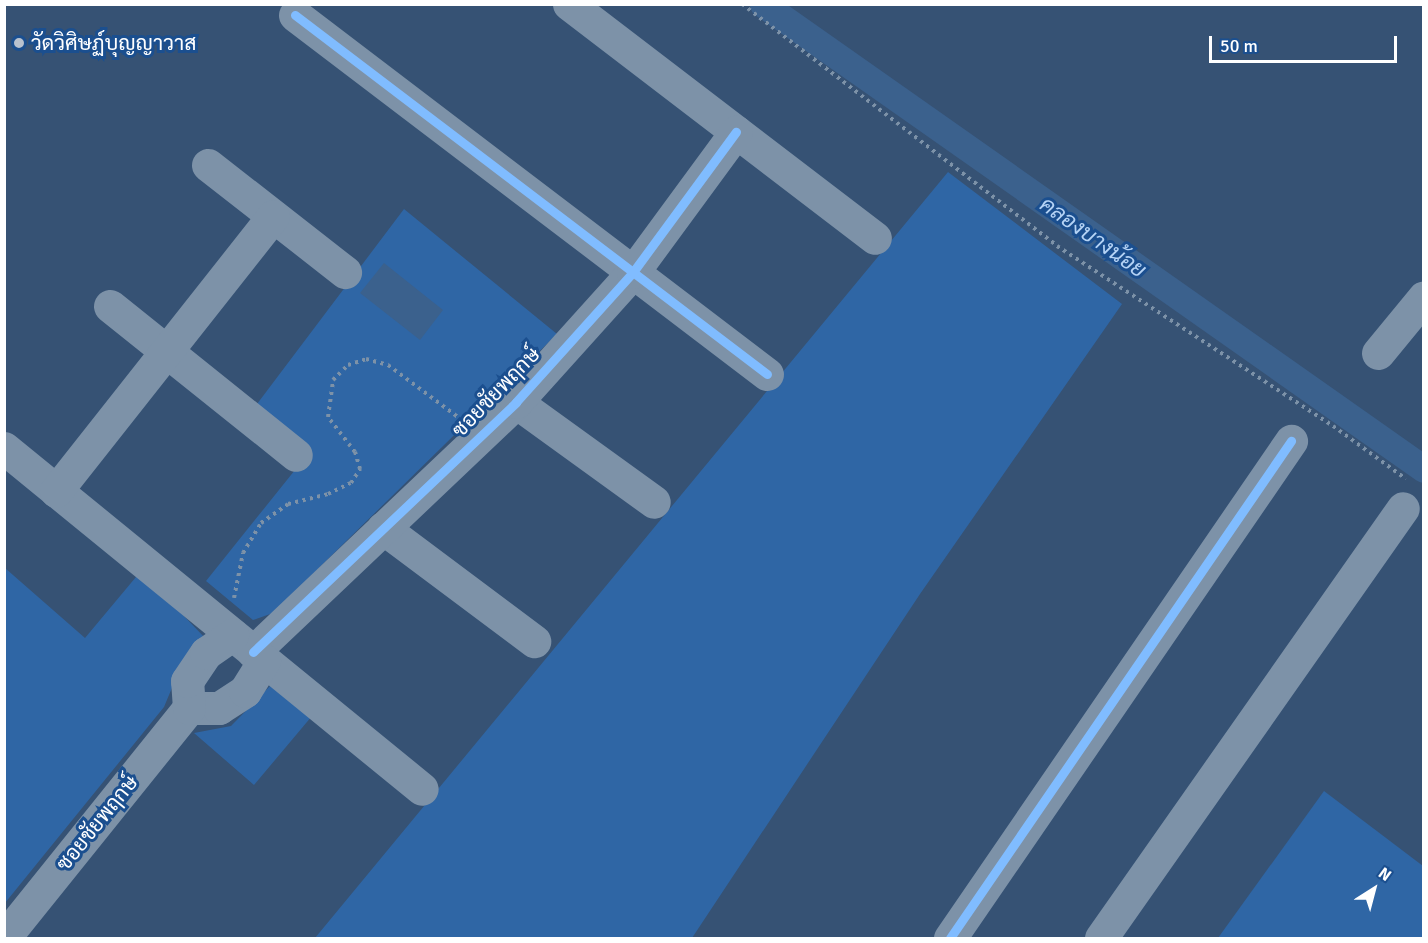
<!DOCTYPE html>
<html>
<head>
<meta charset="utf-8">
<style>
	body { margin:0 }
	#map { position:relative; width:1428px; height:943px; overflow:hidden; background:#365274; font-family:Signika,Sarabun,sans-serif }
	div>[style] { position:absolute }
	.green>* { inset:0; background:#2f66a5 }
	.water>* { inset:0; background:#3b618d }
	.canal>* { height:27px; margin:-13.5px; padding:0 13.5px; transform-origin:13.5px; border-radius:13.5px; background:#3b618d }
	.path>* { height:4px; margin-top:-2px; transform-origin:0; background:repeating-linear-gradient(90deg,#7d92a8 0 3px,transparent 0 7.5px) }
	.minor>* { height:33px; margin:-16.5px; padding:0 16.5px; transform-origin:16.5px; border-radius:16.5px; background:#7d92a8 }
	.cycleway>* { height:9px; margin:-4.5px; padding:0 4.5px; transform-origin:4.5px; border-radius:4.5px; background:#80bcff }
	.dots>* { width:16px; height:16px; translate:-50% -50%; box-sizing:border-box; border:3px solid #1b4f8f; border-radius:50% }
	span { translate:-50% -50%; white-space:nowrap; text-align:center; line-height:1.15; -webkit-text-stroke:6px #1b4f8f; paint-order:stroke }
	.poi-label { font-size:21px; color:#fff }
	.left { translate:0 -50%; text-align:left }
	.street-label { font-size:21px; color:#fff }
	.water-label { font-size:22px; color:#b5d3f5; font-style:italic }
	.frame { position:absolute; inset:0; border:6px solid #fff; pointer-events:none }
	.north { position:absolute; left:1344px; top:859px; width:60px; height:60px; -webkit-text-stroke:4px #1b4f8f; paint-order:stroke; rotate:36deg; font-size:16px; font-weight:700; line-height:24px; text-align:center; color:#fff }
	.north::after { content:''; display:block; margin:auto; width:21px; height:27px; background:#fff; clip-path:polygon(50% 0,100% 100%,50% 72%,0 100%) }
	.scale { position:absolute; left:1209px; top:36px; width:188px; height:27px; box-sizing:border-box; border:3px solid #fff; border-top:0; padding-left:8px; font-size:18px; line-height:21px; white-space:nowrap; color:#fff; -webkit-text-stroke:4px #1b4f8f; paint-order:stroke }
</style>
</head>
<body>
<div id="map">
	<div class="green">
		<div style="clip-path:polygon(948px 172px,1122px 304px,920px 594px,692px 938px,315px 938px)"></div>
		<div style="clip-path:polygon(404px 209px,557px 334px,273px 613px,253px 620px,206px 581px,311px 450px,257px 404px)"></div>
		<div style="clip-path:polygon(5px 568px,85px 638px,141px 571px,205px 638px,174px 683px,164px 707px,5px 903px)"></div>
		<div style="clip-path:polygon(271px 685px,312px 716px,254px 785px,194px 733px,231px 726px)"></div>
		<div style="clip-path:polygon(1324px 791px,1423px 866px,1423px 938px,1218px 938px)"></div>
	</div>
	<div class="water">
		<div style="clip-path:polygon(384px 263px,443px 310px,420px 340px,360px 293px)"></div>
	</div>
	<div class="canal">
		<div style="left:763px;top:4px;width:808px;rotate:35.13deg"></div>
	</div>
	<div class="path">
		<div style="left:742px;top:4px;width:397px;rotate:37.5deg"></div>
		<div style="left:1057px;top:246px;width:330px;rotate:33.1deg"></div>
		<div style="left:1333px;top:426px;width:90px;rotate:36deg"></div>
		<div style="left:234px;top:598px;width:46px;rotate:-78.7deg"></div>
		<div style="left:243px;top:553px;width:35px;rotate:-59deg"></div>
		<div style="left:261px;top:523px;width:33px;rotate:-35deg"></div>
		<div style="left:288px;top:504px;width:41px;rotate:-14deg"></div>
		<div style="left:328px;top:494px;width:25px;rotate:-26deg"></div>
		<div style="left:351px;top:483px;width:17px;rotate:-57deg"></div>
		<div style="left:360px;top:469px;width:18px;rotate:-106deg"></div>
		<div style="left:355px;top:452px;width:44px;rotate:-127.6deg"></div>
		<div style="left:328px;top:417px;width:37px;rotate:-82deg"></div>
		<div style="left:333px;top:380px;width:21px;rotate:-45deg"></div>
		<div style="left:348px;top:365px;width:19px;rotate:-18deg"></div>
		<div style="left:366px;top:359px;width:23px;rotate:15deg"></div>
		<div style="left:388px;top:365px;width:89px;rotate:36.7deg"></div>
	</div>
	<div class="minor">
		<div style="left:569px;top:4px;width:385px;rotate:37.4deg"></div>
		<div style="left:295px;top:15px;width:593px;rotate:37.26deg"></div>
		<div style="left:208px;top:165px;width:174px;rotate:38deg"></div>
		<div style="left:110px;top:306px;width:238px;rotate:38.7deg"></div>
		<div style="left:1378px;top:353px;width:72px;rotate:-50.6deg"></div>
		<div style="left:516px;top:402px;width:170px;rotate:35.9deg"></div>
		<div style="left:4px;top:448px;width:539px;rotate:39.21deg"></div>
		<div style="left:56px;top:491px;width:350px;rotate:-51.7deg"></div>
		<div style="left:383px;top:528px;width:189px;rotate:36.8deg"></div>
		<div style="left:253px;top:652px;width:363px;rotate:-43.5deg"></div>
		<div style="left:516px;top:402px;width:175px;rotate:-48deg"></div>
		<div style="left:633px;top:272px;width:174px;rotate:-53.7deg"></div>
		<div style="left:189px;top:708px;width:30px"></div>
		<div style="left:219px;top:708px;width:31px;rotate:-33deg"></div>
		<div style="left:245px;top:691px;width:36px;rotate:-58deg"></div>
		<div style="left:4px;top:938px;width:295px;rotate:-51.2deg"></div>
		<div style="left:189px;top:708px;width:27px;rotate:-94deg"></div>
		<div style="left:187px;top:681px;width:34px;rotate:-56deg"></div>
		<div style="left:206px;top:653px;width:32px;rotate:-35deg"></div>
		<div style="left:950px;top:938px;width:603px;rotate:-55.55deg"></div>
		<div style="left:1101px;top:938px;width:525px;rotate:-54.92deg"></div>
	</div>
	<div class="cycleway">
		<div style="left:295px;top:15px;width:593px;rotate:37.26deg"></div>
		<div style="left:253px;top:652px;width:363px;rotate:-43.5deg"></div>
		<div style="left:516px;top:402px;width:175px;rotate:-48deg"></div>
		<div style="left:633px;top:272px;width:174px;rotate:-53.7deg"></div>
		<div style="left:950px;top:938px;width:603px;rotate:-55.55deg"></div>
	</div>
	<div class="dots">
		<div style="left:19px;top:43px;background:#b9c2ce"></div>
	</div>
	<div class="poi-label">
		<span class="left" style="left:31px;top:43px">วัดวิศิษฏ์บุญญาวาส</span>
	</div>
	<div class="street-label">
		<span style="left:496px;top:392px;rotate:-46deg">ซอยชัยพฤกษ์</span>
		<span style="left:97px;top:823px;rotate:-51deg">ซอยชัยพฤกษ์</span>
	</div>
	<div class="water-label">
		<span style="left:1093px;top:237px;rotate:35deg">คลองบางน้อย</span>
	</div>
	<div class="frame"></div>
	<div class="north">N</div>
	<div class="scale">50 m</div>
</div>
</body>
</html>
